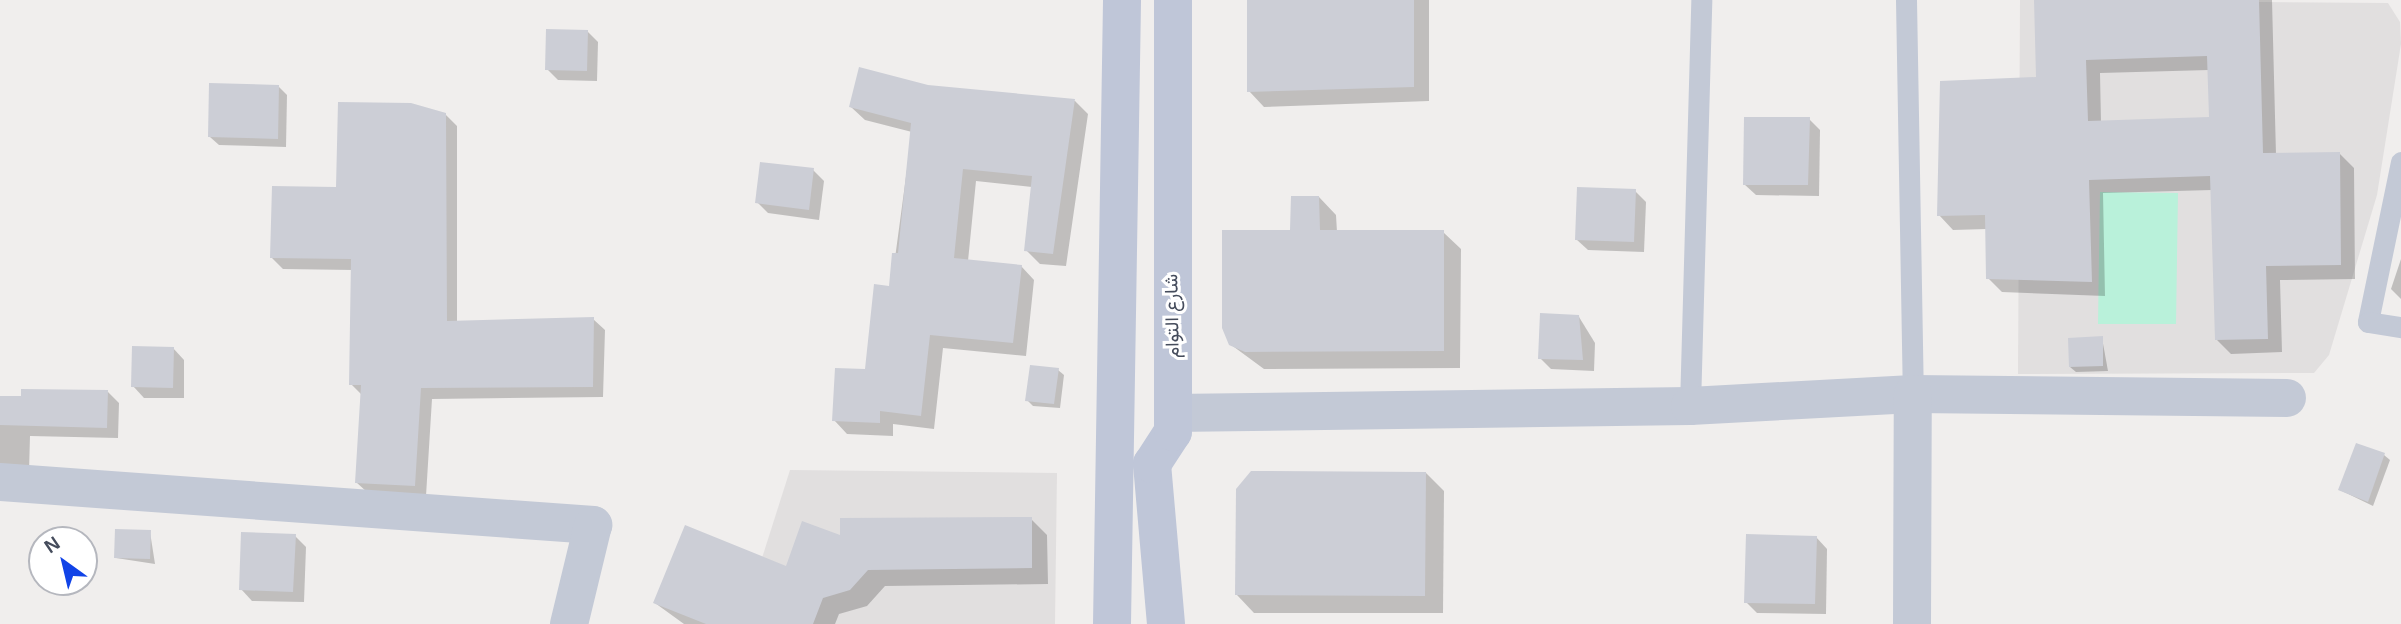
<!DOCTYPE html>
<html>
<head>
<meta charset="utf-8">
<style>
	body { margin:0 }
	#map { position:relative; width:2401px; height:624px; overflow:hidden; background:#f0eeed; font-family:Helvetica,Vazirmatn,sans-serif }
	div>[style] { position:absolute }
	.education>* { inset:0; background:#e1dfdf }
	.green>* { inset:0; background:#b9f1da }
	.shadow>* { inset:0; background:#0003 }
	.building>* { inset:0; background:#ccced6 }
	.service>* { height:21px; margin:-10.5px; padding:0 10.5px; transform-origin:10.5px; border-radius:10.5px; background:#c3c9d6 }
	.minor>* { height:38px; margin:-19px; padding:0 19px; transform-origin:19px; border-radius:19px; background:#c3c9d6 }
	.secondary>* { height:38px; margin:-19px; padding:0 19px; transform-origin:19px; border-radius:19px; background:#bfc6d8 }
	span { translate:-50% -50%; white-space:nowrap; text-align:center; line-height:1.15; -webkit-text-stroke:6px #fff; paint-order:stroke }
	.street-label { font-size:19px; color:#454c5c }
	.north { position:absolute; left:28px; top:526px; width:70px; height:70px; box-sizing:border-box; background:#fff; border:2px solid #b5b7be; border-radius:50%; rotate:326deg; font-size:19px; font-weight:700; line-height:28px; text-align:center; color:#454c5c }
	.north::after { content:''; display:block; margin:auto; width:24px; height:32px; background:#1143e7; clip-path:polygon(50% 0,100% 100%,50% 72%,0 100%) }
</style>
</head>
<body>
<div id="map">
	<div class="education">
		<div style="clip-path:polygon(2020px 0,2388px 3px,2400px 22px,2401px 44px,2377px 195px,2329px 355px,2314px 373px,2018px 374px)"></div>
		<div style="clip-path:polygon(790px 470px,1057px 473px,1055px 624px,741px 624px)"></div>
	</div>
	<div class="green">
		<div style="clip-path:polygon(2100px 192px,2178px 193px,2176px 324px,2098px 324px)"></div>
	</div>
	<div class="shadow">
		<div style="clip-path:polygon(1249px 0,1429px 0,1429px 101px,1264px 107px,1249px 91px)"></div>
		<div style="clip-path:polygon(evenodd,2036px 0,2272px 0,2276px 155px,2340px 154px,2354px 168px,2355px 279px,2280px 280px,2282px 352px,2231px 354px,2217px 340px,2212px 190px,2103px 193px,2105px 296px,2002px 292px,1988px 278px,1987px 229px,1953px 230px,1939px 215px,2038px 79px,2036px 0,2209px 70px,2211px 119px,2101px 123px,2100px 73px,2209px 70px)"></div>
		<div style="clip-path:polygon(587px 31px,598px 42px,597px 81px,558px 80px,547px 69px)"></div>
		<div style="clip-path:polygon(279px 87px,287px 95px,286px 147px,219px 145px,210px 137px)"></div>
		<div style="clip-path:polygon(928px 87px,1075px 101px,1088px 114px,1066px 266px,1040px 264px,1026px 250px,1032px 187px,976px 181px,968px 261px,1021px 266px,1034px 280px,1026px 356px,943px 348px,934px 429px,893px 424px,893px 436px,847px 434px,834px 420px,867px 371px,891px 288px,912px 132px,865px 120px,851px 107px)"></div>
		<div style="clip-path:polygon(445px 114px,457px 126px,457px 323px,593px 319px,605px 330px,603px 397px,432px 399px,426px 496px,368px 493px,356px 482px,362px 395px,351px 384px,353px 270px,283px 269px,272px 258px,338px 188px)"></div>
		<div style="clip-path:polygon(1809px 119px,1820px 130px,1819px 196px,1756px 195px,1744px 184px)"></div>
		<div style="clip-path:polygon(813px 170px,824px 181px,819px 220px,768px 213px,757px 202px)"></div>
		<div style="clip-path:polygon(1635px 191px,1646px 202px,1644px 252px,1588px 250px,1576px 239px)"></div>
		<div style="clip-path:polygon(1319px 197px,1336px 215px,1337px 232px,1443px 232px,1461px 249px,1460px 368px,1264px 369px,1230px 344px,1292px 232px)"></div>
		<div style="clip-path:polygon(2401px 259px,2401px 299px,2391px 289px)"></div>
		<div style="clip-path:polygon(1579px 317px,1595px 343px,1594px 371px,1551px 369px,1540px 358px)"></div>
		<div style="clip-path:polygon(2102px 338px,2108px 371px,2076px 372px,2070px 367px)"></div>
		<div style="clip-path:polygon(173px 348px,184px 360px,184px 398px,144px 398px,133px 386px)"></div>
		<div style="clip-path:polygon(1058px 370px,1064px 375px,1060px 408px,1033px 406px,1027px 400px)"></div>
		<div style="clip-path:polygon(108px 392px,119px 403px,118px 438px,30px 436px,29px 472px,0 475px,0 398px)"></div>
		<div style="clip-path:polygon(2384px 455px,2390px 460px,2373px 506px,2340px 490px)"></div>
		<div style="clip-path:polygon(1426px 473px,1444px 491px,1443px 613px,1254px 613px,1237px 595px)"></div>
		<div style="clip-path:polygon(1031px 519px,1047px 535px,1048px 584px,885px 586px,867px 606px,839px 614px,835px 624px,684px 624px,655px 603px,787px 568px,842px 538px)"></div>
		<div style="clip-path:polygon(150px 532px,155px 564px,116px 558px)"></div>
		<div style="clip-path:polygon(295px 536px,306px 547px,304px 602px,252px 601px,241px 589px)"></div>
		<div style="clip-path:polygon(1816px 537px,1827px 549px,1826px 614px,1757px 613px,1746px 602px)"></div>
	</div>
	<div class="building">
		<div style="clip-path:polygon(1247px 0,1414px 0,1414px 87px,1247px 92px)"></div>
		<div style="clip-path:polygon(evenodd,2034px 0,2259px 0,2263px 153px,2340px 152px,2341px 265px,2266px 266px,2268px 339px,2215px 340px,2210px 176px,2089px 180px,2092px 282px,1986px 279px,1985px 215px,1937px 216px,1940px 81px,2036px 77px,2034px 0,2207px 56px,2209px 117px,2088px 121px,2086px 60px,2207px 56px)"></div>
		<div style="clip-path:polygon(546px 29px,588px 30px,587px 71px,545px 70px)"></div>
		<div style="clip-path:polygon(859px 67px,928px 85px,1075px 99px,1053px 254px,1024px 251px,1032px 176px,963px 169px,954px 258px,1022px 265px,1013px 343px,930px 335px,921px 416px,880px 411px,880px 423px,832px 421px,835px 368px,865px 369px,874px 284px,889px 286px,892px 253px,898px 253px,911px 123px,849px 107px)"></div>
		<div style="clip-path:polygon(209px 83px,279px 85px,278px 139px,208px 137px)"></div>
		<div style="clip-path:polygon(338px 102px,411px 103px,446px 113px,447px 321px,594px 317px,593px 387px,421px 388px,415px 486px,355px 483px,361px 385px,349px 385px,351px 259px,270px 258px,272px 186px,336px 187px)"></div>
		<div style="clip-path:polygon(1744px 117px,1810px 117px,1808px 185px,1743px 185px)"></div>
		<div style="clip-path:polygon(760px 162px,814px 168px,809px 210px,755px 203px)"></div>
		<div style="clip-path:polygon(1577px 187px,1636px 189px,1634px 242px,1575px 240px)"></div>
		<div style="clip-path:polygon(1291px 196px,1319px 196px,1320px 230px,1444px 230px,1444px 351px,1245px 352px,1229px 345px,1222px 328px,1222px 230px,1290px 230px)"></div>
		<div style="clip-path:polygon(1540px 313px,1579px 315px,1583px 360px,1538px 359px)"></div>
		<div style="clip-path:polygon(2103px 336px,2103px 366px,2069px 367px,2068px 338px)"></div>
		<div style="clip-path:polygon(132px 346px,174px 347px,173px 388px,131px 387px)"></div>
		<div style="clip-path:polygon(1030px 365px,1059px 368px,1054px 404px,1025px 401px)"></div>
		<div style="clip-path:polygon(21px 389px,108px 390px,107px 428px,0 425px,0 396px,21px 396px)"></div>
		<div style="clip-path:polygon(2356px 443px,2385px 453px,2368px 502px,2338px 490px)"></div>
		<div style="clip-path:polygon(1251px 471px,1426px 472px,1425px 596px,1235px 595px,1236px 489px)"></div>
		<div style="clip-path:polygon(1032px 517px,1032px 568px,868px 570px,850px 590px,823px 598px,813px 624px,706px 624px,653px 603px,685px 525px,786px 566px,802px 521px,840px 535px,840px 518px)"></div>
		<div style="clip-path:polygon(115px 529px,151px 530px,150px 559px,114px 558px)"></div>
		<div style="clip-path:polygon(241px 532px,296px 534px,293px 592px,239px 590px)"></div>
		<div style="clip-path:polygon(1746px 534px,1817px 536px,1815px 604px,1744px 603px)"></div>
	</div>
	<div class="service">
		<div style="left:1906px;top:0;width:394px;rotate:89deg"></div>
		<div style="left:2401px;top:162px;width:163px;rotate:101.7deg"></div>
		<div style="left:2368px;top:322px;width:33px;rotate:9deg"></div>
		<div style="left:1690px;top:406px;width:406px;rotate:-88.4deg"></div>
	</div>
	<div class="minor">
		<div style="left:1173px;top:413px;width:517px;rotate:-0.78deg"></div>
		<div style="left:1690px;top:406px;width:223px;rotate:-3.1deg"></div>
		<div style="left:1913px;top:394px;width:374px;rotate:0.6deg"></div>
		<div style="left:0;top:482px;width:595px;rotate:4.15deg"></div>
		<div style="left:593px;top:525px;width:102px;rotate:103.6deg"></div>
		<div style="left:1912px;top:624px;width:230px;rotate:-89.8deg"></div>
	</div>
	<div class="secondary">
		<div style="left:1112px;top:624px;width:624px;rotate:-89.08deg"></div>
		<div style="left:1166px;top:624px;width:161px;rotate:-95deg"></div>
		<div style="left:1152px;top:464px;width:38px;rotate:-57deg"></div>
		<div style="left:1173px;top:432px;width:432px;rotate:-90deg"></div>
	</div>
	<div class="street-label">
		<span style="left:1172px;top:316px;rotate:-91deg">شارع التوام</span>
	</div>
	<div class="north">N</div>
</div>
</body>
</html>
